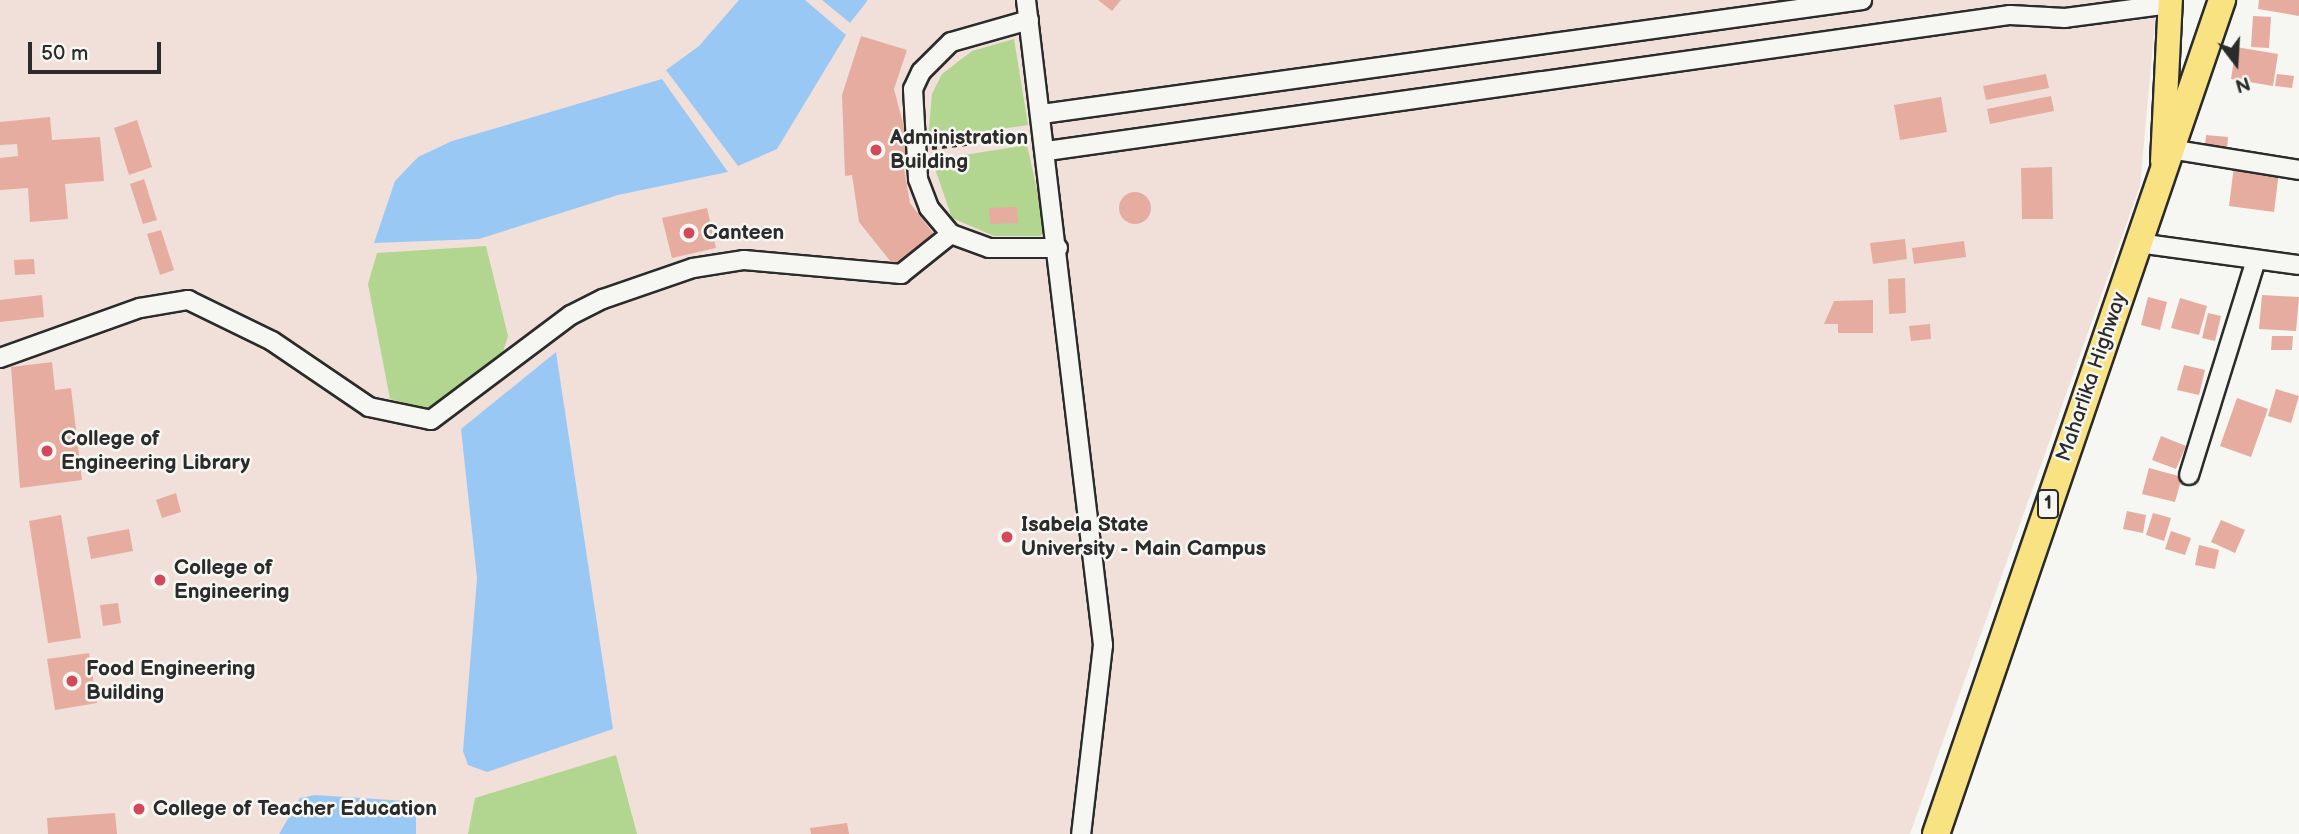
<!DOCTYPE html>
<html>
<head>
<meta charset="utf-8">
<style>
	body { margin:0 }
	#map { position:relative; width:2299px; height:834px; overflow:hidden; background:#f6f6f2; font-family:"Balsamiq Sans",sans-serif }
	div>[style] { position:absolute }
	.built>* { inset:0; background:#f1e0d9 }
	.green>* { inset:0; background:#b2d590 }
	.water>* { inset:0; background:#9ac8f5 }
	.building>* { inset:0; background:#e5ac9f }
	.round { border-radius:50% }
	.path>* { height:3.5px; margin-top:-1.75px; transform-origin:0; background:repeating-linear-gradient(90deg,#2b2b2b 0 5px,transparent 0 10px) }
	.roads { filter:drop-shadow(2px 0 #2b2b2b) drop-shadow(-2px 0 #2b2b2b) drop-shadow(0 2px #2b2b2b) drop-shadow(0 -2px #2b2b2b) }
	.minor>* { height:18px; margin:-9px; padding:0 9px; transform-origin:9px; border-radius:9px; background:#f6f6f2 }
	.major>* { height:23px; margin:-11.5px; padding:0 11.5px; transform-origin:11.5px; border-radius:11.5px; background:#f8e281 }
	.highway>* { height:26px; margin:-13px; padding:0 13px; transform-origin:13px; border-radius:13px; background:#f8e281 }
	.dots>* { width:19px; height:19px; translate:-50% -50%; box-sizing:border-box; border:4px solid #f6f6f2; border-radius:50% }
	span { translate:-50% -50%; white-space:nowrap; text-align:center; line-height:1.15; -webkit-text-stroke:5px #f6f6f2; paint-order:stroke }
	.shield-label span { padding:2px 5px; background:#f6f6f2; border:2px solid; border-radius:5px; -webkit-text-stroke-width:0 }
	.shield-label { font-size:19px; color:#2b2b2b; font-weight:700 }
	.poi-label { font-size:21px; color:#2b2b2b; font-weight:700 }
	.left { translate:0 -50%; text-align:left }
	.street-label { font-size:21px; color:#2b2b2b }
	.north { position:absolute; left:2201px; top:28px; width:70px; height:70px; -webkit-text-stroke:5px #f6f6f2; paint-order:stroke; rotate:163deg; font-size:19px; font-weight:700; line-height:28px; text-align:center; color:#2b2b2b }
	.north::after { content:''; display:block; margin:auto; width:24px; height:32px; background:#2b2b2b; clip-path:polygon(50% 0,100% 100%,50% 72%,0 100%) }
	.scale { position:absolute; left:28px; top:42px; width:133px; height:32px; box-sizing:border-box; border:4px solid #2b2b2b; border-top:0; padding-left:9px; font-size:21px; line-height:24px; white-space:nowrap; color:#2b2b2b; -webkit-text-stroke:5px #f6f6f2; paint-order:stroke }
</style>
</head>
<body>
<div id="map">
	<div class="built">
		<div style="clip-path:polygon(0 0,2157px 0,2140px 186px,1910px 834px,0 834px)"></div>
	</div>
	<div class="green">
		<div style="clip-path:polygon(1014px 39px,1028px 125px,928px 139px,932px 94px,942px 74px,972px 51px)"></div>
		<div style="clip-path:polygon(1027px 145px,1045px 226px,1041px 236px,994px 236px,952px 218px,932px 160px)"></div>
		<div style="clip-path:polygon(486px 246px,508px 336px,502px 355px,426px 409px,390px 399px,368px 284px,377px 253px)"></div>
		<div style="clip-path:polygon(616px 755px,637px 834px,468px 834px,475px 798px)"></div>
	</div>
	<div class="water">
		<div style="clip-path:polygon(739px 0,805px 0,846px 35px,777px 149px,738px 166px,666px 70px,699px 46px)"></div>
		<div style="clip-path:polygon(822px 0,868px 0,850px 23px)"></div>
		<div style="clip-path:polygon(662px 79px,728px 172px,618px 195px,479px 239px,374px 243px,395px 181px,418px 157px,452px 141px)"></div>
		<div style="clip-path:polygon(556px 352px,613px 729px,487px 772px,468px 765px,463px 751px,477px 578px,461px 429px)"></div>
		<div style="clip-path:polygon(315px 795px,406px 801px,416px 809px,416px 834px,279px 834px,300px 798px)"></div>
	</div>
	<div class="building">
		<div style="clip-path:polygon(1098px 0,1121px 0,1112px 11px)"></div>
		<div style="clip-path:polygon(2259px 0,2299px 0,2299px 16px,2258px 9px)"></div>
		<div style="clip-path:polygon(2253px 16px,2271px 17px,2269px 48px,2251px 47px)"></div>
		<div style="clip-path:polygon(861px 36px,907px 50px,894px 89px,907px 139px,909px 162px,903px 163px,910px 203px,936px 237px,908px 268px,903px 261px,895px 267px,859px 222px,852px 175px,845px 176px,842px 95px)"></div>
		<div style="clip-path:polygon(2236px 47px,2278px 54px,2273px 86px,2231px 79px)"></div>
		<div style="clip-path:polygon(2046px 74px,2049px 88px,1986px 100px,1983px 86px)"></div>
		<div style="clip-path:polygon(2277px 74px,2294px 76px,2292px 88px,2275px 86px)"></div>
		<div style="clip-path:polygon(2051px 96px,2054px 111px,1990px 124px,1987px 109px)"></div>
		<div style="clip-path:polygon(1941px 97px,1947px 132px,1900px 140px,1894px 105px)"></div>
		<div style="clip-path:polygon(50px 117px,52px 140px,100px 137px,104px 181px,65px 184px,68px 219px,30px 222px,28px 188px,0 190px,0 158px,18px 156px,17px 144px,0 145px,0 122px)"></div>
		<div style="clip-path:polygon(137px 120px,152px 167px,129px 175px,114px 128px)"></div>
		<div style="clip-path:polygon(2206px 135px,2228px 137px,2227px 148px,2205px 146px)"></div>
		<div style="clip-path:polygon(2234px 166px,2279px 172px,2274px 212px,2229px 206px)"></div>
		<div style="clip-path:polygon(2052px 167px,2053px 219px,2022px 219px,2021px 168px)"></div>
		<div style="clip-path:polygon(144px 179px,157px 220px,143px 224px,130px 184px)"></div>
		<div class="round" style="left:1119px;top:192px;width:32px;height:32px"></div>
		<div style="clip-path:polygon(1017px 207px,1018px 223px,990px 224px,989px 208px)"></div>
		<div style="clip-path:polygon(707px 208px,716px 248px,672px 258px,662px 218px)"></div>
		<div style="clip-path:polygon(161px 230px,174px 270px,160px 275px,147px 234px)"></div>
		<div style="clip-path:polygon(1905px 239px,1907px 259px,1873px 264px,1870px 243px)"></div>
		<div style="clip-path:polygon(1964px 241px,1966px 257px,1914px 264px,1912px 248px)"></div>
		<div style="clip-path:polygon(34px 259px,35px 274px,15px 275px,14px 260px)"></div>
		<div style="clip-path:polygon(1905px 278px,1906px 313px,1889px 314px,1888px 279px)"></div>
		<div style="clip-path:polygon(42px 295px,44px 317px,0 322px,0 300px)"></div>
		<div style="clip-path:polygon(2262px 295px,2299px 297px,2296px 331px,2259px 329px)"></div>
		<div style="clip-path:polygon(2148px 297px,2167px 302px,2160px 330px,2141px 325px)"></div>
		<div style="clip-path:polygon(2180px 298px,2207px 306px,2199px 335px,2171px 328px)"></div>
		<div style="clip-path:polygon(1873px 300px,1873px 333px,1838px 333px,1838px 324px,1824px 324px,1834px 301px)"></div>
		<div style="clip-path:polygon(2208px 313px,2221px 316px,2215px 341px,2202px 338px)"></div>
		<div style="clip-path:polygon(1930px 324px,1931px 339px,1911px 341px,1909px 326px)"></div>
		<div style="clip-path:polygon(2272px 336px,2293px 336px,2292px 350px,2271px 350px)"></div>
		<div style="clip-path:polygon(52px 362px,55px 390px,71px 388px,82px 480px,20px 488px,11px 367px)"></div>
		<div style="clip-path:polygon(2184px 365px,2205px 370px,2199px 395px,2177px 390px)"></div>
		<div style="clip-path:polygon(2276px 389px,2299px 396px,2291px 423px,2268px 416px)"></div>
		<div style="clip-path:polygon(2237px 398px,2268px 409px,2251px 457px,2220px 446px)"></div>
		<div style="clip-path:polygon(2161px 436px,2186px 446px,2176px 469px,2152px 460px)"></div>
		<div style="clip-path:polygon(2149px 468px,2182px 477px,2175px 502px,2142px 494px)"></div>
		<div style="clip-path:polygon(176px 493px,181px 512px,162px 518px,156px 500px)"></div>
		<div style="clip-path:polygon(2127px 511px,2146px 515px,2143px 533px,2123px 529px)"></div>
		<div style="clip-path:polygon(2153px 513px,2171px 518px,2164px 541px,2146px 535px)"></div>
		<div style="clip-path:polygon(61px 515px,81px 638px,48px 643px,29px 521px)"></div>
		<div style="clip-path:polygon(2221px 520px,2245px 530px,2235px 553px,2211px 542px)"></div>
		<div style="clip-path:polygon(129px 529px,133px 551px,91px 559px,87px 537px)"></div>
		<div style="clip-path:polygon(2171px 531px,2191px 538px,2185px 555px,2165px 549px)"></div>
		<div style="clip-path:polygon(2199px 545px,2219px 550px,2215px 569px,2195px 565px)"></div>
		<div style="clip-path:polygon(118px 603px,121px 623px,103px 626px,100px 605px)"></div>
		<div style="clip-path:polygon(89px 653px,97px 703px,55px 710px,47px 659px)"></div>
		<div style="clip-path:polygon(115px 813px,117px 834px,48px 834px,47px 818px)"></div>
		<div style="clip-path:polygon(847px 823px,849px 834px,811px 834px,810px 828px)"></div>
	</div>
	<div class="path">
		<div style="left:932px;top:148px;width:94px;rotate:-6.7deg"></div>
	</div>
	<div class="roads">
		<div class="minor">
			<div style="left:1026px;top:0;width:650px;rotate:83.19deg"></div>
			<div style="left:1103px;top:645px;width:190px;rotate:96.6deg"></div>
			<div style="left:1029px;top:20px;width:81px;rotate:164.2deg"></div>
			<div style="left:951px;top:42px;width:42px;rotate:135deg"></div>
			<div style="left:921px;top:72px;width:19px;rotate:115deg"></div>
			<div style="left:913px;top:89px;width:90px;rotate:86.8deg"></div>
			<div style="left:918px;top:179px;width:31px;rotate:69deg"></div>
			<div style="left:929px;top:208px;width:34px;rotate:50deg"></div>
			<div style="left:951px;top:234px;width:40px;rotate:20.2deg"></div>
			<div style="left:989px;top:248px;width:69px"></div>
			<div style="left:1042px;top:114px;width:828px;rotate:-7.91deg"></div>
			<div style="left:2170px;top:149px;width:131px;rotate:9.2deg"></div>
			<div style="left:1047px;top:151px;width:973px;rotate:-8.04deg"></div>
			<div style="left:2010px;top:15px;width:55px;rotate:3.1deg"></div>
			<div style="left:2065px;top:18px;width:106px;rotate:-7.6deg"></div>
			<div style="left:2138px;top:243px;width:162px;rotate:7.8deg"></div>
			<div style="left:0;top:358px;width:149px;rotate:-19.7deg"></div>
			<div style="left:140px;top:308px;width:49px;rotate:-9.5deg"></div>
			<div style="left:188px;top:300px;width:93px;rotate:26deg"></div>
			<div style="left:272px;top:341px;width:117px;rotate:34.2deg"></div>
			<div style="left:369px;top:407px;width:63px;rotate:11.8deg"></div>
			<div style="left:431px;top:420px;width:175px;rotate:-36.9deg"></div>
			<div style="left:571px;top:315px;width:36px;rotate:-27deg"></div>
			<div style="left:603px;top:299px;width:95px;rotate:-19deg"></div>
			<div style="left:693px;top:268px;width:52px;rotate:-8.9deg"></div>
			<div style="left:744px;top:260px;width:158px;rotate:5.1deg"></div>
			<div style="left:901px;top:274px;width:64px;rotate:-38.7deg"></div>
			<div style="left:2189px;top:475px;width:225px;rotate:-72.7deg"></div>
		</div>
		<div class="major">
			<div style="left:2162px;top:161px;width:161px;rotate:-87.2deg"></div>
		</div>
		<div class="highway">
			<div style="left:1936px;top:834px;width:882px;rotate:-71.07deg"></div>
		</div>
	</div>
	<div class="dots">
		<div style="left:876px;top:150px;background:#d1495b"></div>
		<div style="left:689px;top:233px;background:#d1495b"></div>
		<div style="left:47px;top:451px;background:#d1495b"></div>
		<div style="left:1007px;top:537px;background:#d1495b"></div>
		<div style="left:160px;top:580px;background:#d1495b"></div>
		<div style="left:72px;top:681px;background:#d1495b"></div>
		<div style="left:139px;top:809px;background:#d1495b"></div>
	</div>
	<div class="shield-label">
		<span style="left:2048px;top:504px">1</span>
	</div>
	<div class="poi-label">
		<span class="left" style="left:890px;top:150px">Administration<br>Building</span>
		<span class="left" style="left:703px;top:233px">Canteen</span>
		<span class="left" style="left:61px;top:451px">College of<br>Engineering Library</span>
		<span class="left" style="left:1021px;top:537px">Isabela State<br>University - Main Campus</span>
		<span class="left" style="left:174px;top:580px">College of<br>Engineering</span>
		<span class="left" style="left:86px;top:681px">Food Engineering<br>Building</span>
		<span class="left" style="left:153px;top:809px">College of Teacher Education</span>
	</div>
	<div class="street-label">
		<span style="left:2092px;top:377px;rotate:-71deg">Maharlika Highway</span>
	</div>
	<div class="north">N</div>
	<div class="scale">50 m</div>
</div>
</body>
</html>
